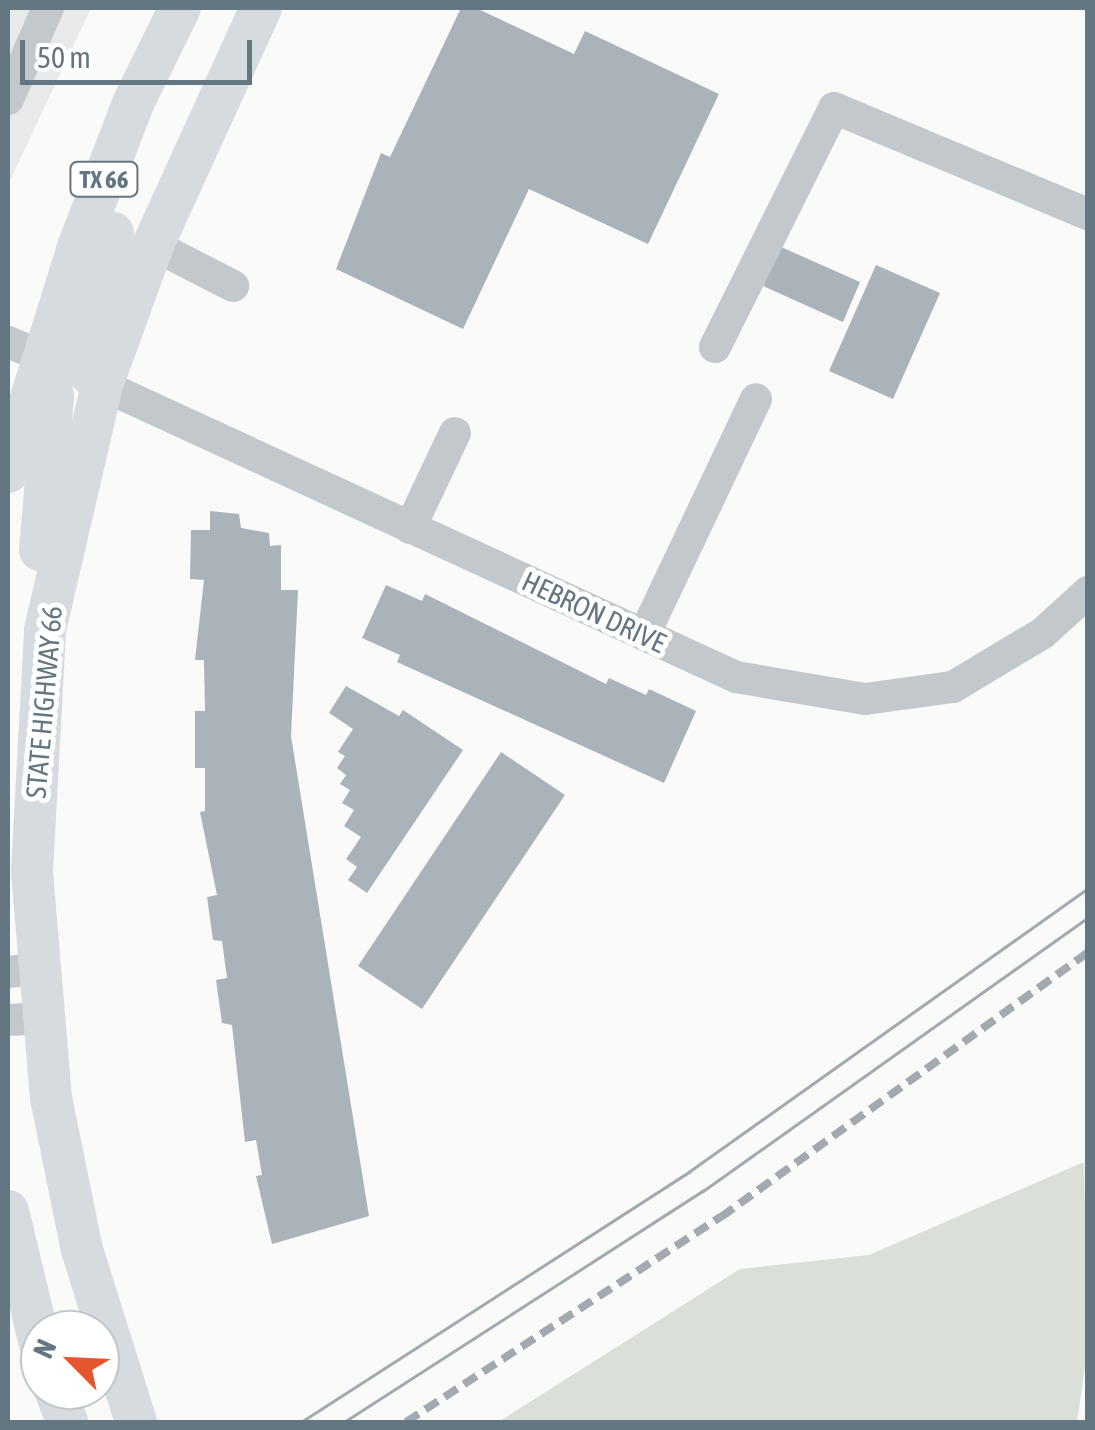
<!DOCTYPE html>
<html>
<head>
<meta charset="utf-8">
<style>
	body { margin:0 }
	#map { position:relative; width:1095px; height:1430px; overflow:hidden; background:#fafaf8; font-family:"Asap Condensed",sans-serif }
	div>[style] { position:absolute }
	.built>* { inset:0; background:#e8e9e9 }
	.green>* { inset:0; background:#dadfd7 }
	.building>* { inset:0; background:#aab3b9 }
	.minor>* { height:32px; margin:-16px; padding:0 16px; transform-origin:16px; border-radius:16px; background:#c3c8cc }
	.major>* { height:42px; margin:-21px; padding:0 21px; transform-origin:21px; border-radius:21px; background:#d6dbdf }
	.tram>* { height:2.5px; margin:-1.25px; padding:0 1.25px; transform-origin:1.25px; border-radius:1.25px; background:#a2aab0 }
	.rail>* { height:8px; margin-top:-4px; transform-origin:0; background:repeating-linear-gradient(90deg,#a2aab0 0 15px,transparent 0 23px) }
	span { translate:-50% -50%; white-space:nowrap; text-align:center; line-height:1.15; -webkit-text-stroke:10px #fff; paint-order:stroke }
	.shield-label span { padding:2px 8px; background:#fff; border:2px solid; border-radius:8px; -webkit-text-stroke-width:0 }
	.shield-label { font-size:25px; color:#657683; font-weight:700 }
	.street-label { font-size:28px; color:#657683 }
	.frame { position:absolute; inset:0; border:10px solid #657683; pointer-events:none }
	.north { position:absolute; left:20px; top:1310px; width:100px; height:100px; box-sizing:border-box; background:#fff; border:2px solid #c1c8cd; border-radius:50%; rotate:294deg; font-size:28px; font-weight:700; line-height:40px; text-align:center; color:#657683 }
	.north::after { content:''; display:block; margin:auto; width:35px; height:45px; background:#e4572e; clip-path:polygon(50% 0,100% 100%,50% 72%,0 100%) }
	.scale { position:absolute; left:20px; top:40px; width:232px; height:45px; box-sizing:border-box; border:5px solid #657683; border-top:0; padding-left:12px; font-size:30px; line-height:35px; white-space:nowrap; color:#657683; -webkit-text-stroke:8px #fff; paint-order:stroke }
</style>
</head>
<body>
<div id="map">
	<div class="built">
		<div style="clip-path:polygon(8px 8px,91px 8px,8px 185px)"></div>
	</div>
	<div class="green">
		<div style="clip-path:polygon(1084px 1162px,1088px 1347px,1077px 1422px,498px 1422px,740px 1269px,869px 1255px)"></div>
	</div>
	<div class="building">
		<div style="clip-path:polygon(461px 8px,476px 8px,574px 54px,585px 31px,719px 94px,648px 244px,529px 189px,463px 329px,336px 269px,381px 153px,390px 157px)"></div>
		<div style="clip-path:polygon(781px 247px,860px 282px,843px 322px,763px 286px)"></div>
		<div style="clip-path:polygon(876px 265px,940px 293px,893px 399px,829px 371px)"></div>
		<div style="clip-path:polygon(210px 511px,239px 514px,241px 528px,269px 533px,270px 546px,281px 545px,281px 590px,298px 590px,291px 736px,369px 1216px,272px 1244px,256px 1176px,262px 1175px,256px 1140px,245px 1142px,232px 1025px,222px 1023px,216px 980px,227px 978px,222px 941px,213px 940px,207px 897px,217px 895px,200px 812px,205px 811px,205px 768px,195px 768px,195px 711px,205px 711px,204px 660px,195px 660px,204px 580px,190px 579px,191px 530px,210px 530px)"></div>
		<div style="clip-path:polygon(386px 585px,422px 601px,425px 594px,606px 684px,609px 678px,646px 695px,649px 689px,696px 711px,664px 783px,397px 662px,400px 655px,362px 638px)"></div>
		<div style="clip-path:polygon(346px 686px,399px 716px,403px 710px,463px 750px,367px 893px,348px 880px,357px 867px,346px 859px,361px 837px,344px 826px,354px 810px,342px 803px,350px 790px,340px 784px,346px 775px,337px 768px,345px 756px,338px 752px,353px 729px,329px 713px)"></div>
		<div style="clip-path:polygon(501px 752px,565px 795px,422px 1009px,358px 966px)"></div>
	</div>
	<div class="minor">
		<div style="left:8px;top:99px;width:99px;rotate:-66.3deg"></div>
		<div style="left:153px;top:245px;width:90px;rotate:27.1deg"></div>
		<div style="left:8px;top:342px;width:34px;rotate:23deg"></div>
		<div style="left:715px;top:347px;width:267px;rotate:-63.5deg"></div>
		<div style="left:834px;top:108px;width:275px;rotate:22.7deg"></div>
		<div style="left:102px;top:385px;width:698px;rotate:24.73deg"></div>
		<div style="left:736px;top:677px;width:131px;rotate:9.7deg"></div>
		<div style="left:865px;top:699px;width:89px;rotate:-7.8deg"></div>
		<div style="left:953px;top:687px;width:105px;rotate:-31deg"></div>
		<div style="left:1043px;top:633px;width:61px;rotate:-42.3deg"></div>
		<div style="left:410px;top:528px;width:105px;rotate:-64.7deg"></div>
		<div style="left:644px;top:635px;width:261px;rotate:-64.6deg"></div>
		<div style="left:8px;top:972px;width:31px;rotate:-6deg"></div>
		<div style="left:8px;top:1020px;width:35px;rotate:-3deg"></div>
	</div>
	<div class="major">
		<div style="left:102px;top:385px;width:27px;rotate:-138deg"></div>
		<div style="left:82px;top:367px;width:32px;rotate:-92deg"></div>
		<div style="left:81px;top:335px;width:107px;rotate:-72.6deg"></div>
		<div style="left:8px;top:472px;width:236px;rotate:-72.7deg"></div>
		<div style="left:78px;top:247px;width:156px;rotate:-69deg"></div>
		<div style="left:134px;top:101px;width:104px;rotate:-63.7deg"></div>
		<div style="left:40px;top:550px;width:154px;rotate:-85.1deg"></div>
		<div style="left:53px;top:397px;width:35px;rotate:-102deg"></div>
		<div style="left:8px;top:1211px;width:137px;rotate:76.5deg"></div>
		<div style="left:55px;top:1390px;width:34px;rotate:69deg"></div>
		<div style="left:136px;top:1422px;width:180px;rotate:-107.4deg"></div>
		<div style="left:82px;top:1250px;width:155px;rotate:-101.5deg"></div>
		<div style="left:51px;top:1098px;width:227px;rotate:-94.8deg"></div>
		<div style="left:32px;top:872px;width:242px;rotate:-86.9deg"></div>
		<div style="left:45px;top:630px;width:252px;rotate:-76.9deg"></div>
		<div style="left:102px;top:385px;width:149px;rotate:-70deg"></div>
		<div style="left:153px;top:245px;width:260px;rotate:-65.5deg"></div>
	</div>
	<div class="tram">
		<div style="left:301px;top:1422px;width:463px;rotate:-32.8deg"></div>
		<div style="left:690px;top:1171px;width:488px;rotate:-35.4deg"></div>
		<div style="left:344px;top:1422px;width:427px;rotate:-32.8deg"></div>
		<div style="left:703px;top:1191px;width:473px;rotate:-35.4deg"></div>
	</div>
	<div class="rail">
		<div style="left:406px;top:1422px;width:376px;rotate:-33.1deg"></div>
		<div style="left:721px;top:1217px;width:453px;rotate:-35.8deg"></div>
	</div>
	<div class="shield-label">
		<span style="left:104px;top:179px">TX 66</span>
	</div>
	<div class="street-label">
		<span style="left:594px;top:612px;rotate:25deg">HEBRON DRIVE</span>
		<span style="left:44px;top:702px;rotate:-85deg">STATE HIGHWAY 66</span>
	</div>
	<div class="frame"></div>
	<div class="north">N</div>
	<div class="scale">50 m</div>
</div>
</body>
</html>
